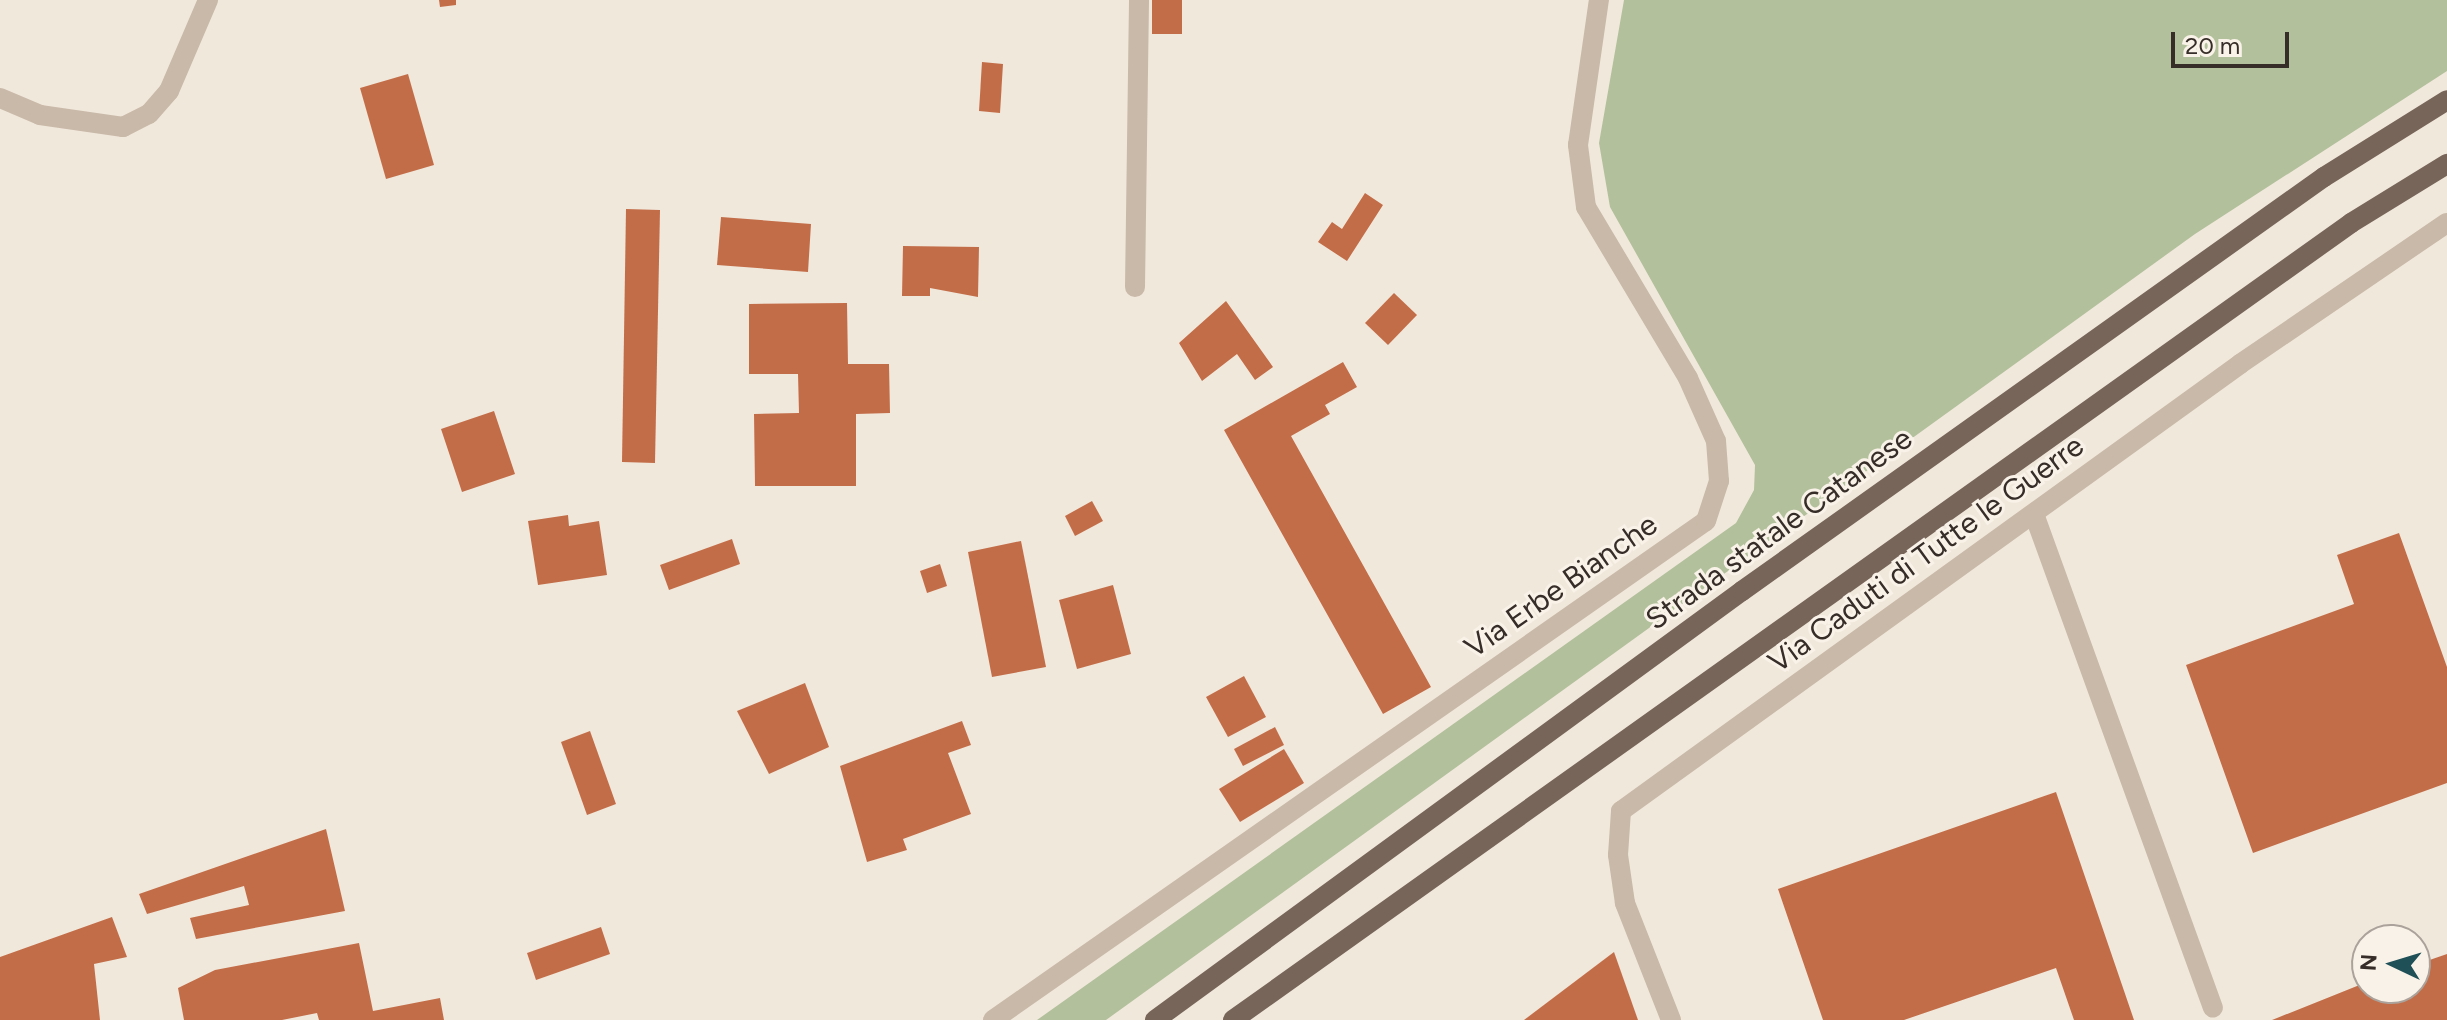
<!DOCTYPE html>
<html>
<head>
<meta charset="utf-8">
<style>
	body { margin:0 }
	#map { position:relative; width:2447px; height:1020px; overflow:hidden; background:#f1e8dc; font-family:Figtree,sans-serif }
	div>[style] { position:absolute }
	.green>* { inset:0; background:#b2c09c }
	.building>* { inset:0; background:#c36d48 }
	.minor>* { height:20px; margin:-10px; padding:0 10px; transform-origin:10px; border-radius:10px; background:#c9b9a8 }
	.major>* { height:20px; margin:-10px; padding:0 10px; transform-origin:10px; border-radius:10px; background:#78655a }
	span { translate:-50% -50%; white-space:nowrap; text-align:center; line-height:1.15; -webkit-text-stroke:6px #f9f2e8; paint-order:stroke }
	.street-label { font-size:30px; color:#362d28 }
	.north { position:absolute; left:2351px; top:924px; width:80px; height:80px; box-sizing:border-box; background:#f9f2e8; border:2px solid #aba39b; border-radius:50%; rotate:274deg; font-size:22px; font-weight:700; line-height:32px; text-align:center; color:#362d28 }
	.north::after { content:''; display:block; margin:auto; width:28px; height:36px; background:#1f5057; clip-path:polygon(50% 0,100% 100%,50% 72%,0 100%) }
	.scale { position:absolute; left:2171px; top:32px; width:118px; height:36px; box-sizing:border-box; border:4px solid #362d28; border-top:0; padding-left:10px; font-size:24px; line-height:28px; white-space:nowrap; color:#362d28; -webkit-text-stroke:6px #f9f2e8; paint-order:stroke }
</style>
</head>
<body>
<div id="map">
	<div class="green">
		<div style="clip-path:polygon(1624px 0,2447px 0,2447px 71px,2195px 234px,1106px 1020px,1037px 1020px,1736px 523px,1754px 490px,1755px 465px,1610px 207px,1599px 143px)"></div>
	</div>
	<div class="building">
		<div style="clip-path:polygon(439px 0,456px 0,456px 5px,440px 7px)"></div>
		<div style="clip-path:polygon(1152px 0,1182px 0,1182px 34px,1152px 34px)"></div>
		<div style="clip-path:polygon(982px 62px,1003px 64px,1000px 113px,979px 111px)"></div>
		<div style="clip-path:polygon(408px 74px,434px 165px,386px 179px,360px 88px)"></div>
		<div style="clip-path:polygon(1365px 193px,1383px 205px,1347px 261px,1318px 242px,1332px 222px,1342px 229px)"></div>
		<div style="clip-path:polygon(626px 209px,660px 210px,655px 463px,622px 462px)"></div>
		<div style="clip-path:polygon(721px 217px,811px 224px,808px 272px,717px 265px)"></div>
		<div style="clip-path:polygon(903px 246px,979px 247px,978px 297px,930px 288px,930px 296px,902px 296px)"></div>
		<div style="clip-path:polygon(1394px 293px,1417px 315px,1388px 345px,1365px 323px)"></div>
		<div style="clip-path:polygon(1226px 301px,1273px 367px,1255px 380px,1237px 354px,1202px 381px,1179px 343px)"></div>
		<div style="clip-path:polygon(847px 303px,848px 364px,889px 364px,890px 413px,856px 414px,856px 486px,755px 486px,754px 414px,799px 413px,798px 374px,749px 374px,749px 304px)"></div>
		<div style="clip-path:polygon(1343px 362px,1357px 387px,1325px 405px,1330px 414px,1291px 436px,1431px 687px,1383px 714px,1224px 430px)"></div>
		<div style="clip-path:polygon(494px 411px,515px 474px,462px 492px,441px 429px)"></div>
		<div style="clip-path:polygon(1092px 501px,1103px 521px,1075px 536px,1065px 516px)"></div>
		<div style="clip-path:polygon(568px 515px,569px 526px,599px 521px,607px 575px,538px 585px,528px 521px)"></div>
		<div style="clip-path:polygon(2399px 533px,2447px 667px,2447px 783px,2253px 853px,2186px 665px,2354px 604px,2337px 555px)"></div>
		<div style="clip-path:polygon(732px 539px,740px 564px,669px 590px,660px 565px)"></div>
		<div style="clip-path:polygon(1021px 541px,1046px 667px,992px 677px,968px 552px)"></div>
		<div style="clip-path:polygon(940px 564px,947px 586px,927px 593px,920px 571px)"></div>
		<div style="clip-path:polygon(1113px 585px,1131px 654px,1077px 669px,1059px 600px)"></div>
		<div style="clip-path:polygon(1244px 676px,1266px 717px,1228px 737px,1206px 697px)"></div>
		<div style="clip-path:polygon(805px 683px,829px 747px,769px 774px,737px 711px)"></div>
		<div style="clip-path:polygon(962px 721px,971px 745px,948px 753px,971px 814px,903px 839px,907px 850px,867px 862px,840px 766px)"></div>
		<div style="clip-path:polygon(1275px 727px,1284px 745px,1243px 766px,1234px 749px)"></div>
		<div style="clip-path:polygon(590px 731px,616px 804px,587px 815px,561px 742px)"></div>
		<div style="clip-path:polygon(1284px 749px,1304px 783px,1240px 822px,1219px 789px)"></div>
		<div style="clip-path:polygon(2056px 792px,2134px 1020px,2074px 1020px,2056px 968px,1904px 1020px,1823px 1020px,1778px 889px)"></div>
		<div style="clip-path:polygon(326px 829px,345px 911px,196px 939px,190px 918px,249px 905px,244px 886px,147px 914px,139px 894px)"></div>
		<div style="clip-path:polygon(112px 917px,127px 957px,94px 964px,100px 1020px,0 1020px,0 957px)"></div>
		<div style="clip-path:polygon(601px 927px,610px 954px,536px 980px,527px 953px)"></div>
		<div style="clip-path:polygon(359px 943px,373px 1011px,440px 998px,444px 1020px,319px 1020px,317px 1013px,282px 1020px,184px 1020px,178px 988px,215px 970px)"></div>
		<div style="clip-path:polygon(1614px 952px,1638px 1020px,1524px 1020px)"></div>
		<div style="clip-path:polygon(2447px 954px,2447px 1020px,2272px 1020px,2367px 982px,2367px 988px,2415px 988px,2415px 965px)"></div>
	</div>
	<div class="minor">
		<div style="left:0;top:98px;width:43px;rotate:23deg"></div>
		<div style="left:40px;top:115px;width:84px;rotate:8.2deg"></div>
		<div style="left:123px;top:127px;width:29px;rotate:-27deg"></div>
		<div style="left:149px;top:114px;width:30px;rotate:-49deg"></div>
		<div style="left:169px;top:91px;width:99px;rotate:-66.8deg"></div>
		<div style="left:1135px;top:287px;width:287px;rotate:-89.2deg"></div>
		<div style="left:2034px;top:514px;width:525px;rotate:70.08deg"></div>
		<div style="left:993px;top:1020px;width:870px;rotate:-34.99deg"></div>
		<div style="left:1706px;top:521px;width:42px;rotate:-72deg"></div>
		<div style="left:1719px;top:481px;width:40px;rotate:-94.3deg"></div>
		<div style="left:1716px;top:441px;width:69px;rotate:-114deg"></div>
		<div style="left:1688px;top:378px;width:199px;rotate:-120.8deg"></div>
		<div style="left:1586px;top:207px;width:63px;rotate:-97.4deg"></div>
		<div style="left:1578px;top:145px;width:147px;rotate:-81.8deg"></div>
		<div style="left:1671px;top:1020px;width:126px;rotate:-111.5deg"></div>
		<div style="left:1625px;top:903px;width:49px;rotate:-98.3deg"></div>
		<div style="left:1618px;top:855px;width:44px;rotate:-86.1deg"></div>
		<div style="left:1621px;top:811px;width:764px;rotate:-35.83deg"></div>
		<div style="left:2240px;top:364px;width:250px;rotate:-34.3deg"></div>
	</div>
	<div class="major">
		<div style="left:1155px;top:1020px;width:727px;rotate:-36.16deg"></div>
		<div style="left:1742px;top:591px;width:714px;rotate:-35.43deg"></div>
		<div style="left:2324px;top:177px;width:145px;rotate:-32deg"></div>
		<div style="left:1233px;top:1020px;width:1373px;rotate:-35.48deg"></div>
		<div style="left:2351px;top:223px;width:113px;rotate:-31.6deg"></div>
	</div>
	<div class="street-label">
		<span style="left:1779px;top:529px;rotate:-36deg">Strada statale Catanese</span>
		<span style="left:1926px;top:554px;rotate:-36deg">Via Caduti di Tutte le Guerre</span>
		<span style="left:1561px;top:586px;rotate:-35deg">Via Erbe Bianche</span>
	</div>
	<div class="north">N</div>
	<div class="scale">20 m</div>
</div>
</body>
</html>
